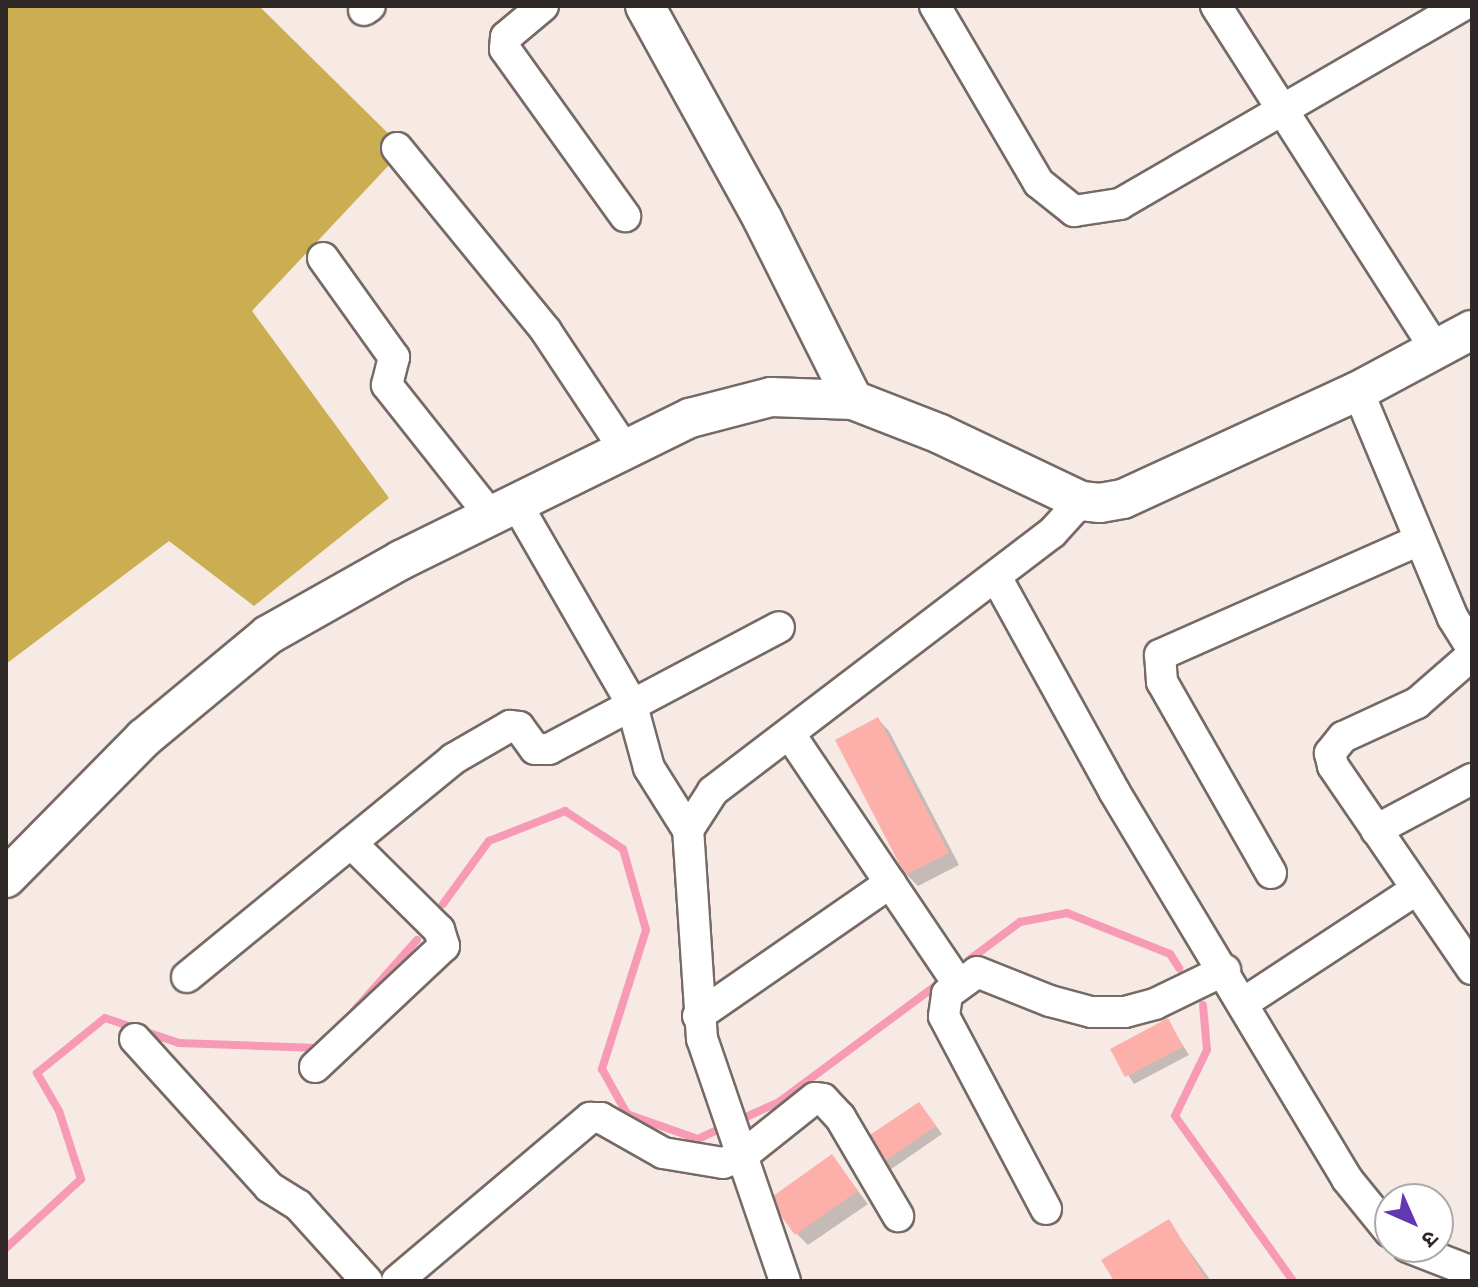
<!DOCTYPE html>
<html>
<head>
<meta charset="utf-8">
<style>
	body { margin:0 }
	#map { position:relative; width:1478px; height:1287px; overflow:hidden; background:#f7eae4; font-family:"Fira Sans","Noto Sans Devanagari",sans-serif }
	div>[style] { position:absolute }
	.forest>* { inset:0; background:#cbad52 }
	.shadow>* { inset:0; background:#0003 }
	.stream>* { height:8px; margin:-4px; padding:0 4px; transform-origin:4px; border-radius:4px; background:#f79ab5 }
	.building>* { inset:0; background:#fdafa9 }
	.roads { filter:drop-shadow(2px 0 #756a65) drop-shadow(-2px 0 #756a65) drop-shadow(0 2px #756a65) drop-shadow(0 -2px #756a65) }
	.minor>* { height:30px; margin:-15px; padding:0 15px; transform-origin:15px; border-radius:15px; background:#fff }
	.tertiary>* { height:38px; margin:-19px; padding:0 19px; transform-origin:19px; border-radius:19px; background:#fff }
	span { translate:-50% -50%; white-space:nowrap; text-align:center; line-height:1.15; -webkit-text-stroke:7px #fff; paint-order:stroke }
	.frame { position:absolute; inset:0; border:8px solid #2e2927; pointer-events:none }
	.north { position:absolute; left:1374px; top:1183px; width:80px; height:80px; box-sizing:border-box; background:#fff; border:2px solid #aba9a9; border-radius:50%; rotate:135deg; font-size:22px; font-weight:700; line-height:32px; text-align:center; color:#2e2927 }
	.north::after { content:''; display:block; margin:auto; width:28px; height:36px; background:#6138b0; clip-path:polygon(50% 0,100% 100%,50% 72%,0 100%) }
</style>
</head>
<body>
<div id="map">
	<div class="forest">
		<div style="clip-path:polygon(6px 6px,259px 6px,404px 149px,252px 311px,389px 498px,254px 606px,169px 541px,6px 664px)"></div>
	</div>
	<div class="shadow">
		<div style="clip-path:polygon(878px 719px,889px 731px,959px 865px,918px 886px,906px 874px)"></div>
		<div style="clip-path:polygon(1168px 1021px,1189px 1055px,1134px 1084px,1112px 1050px)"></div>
		<div style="clip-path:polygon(926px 1112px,942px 1134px,887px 1172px,864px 1142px)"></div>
		<div style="clip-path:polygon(832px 1157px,868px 1204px,808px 1245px,797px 1234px)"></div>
		<div style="clip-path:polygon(1168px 1221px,1211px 1281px,1116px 1281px)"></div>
	</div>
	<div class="stream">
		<div style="left:443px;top:904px;width:78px;rotate:-53.9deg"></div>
		<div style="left:489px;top:841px;width:82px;rotate:-21.5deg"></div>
		<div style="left:565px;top:811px;width:69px;rotate:33.2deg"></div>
		<div style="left:623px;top:849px;width:84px;rotate:74.1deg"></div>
		<div style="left:646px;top:930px;width:146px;rotate:107.6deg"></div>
		<div style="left:602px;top:1069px;width:51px;rotate:60.9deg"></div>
		<div style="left:627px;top:1114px;width:75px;rotate:19.4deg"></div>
		<div style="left:698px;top:1139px;width:29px;rotate:-25deg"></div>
		<div style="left:969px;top:960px;width:64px;rotate:-36.7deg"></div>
		<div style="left:1020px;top:922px;width:48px;rotate:-10.8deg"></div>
		<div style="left:1067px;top:913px;width:111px;rotate:21.7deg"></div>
		<div style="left:1170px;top:954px;width:17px;rotate:57deg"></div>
		<div style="left:1203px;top:1005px;width:45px;rotate:84.9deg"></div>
		<div style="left:1207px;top:1050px;width:73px;rotate:115.9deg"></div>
		<div style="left:1175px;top:1116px;width:203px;rotate:54.4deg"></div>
		<div style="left:354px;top:1011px;width:95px;rotate:-48.4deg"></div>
		<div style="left:737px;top:1121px;width:46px;rotate:-24.3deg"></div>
		<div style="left:779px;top:1102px;width:193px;rotate:-36.6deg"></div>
		<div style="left:6px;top:1248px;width:102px;rotate:-42.6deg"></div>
		<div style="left:81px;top:1179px;width:71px;rotate:-107.9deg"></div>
		<div style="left:59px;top:1111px;width:44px;rotate:-120.1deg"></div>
		<div style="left:37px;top:1073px;width:87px;rotate:-39deg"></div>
		<div style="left:105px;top:1018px;width:78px;rotate:18.7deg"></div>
		<div style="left:179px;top:1043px;width:138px;rotate:2.1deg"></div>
		<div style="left:317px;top:1048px;width:6px;rotate:-51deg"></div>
	</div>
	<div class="building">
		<div style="clip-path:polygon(878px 717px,949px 853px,905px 875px,835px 740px)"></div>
		<div style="clip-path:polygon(1168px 1018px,1183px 1047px,1125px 1077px,1110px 1049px)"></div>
		<div style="clip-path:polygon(919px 1102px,936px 1126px,878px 1166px,861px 1141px)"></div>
		<div style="clip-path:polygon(832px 1154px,858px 1191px,795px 1235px,769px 1199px)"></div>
		<div style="clip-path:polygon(1169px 1219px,1207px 1281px,1114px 1281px,1101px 1260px)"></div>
	</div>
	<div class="roads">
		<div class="minor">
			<div style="left:543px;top:6px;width:48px;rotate:140deg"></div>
			<div style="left:506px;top:37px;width:12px;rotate:95deg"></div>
			<div style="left:505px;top:49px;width:206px;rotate:54.3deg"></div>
			<div style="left:935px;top:6px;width:205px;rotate:59.6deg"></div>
			<div style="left:1039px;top:183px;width:45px;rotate:38.7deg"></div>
			<div style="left:1074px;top:211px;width:47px;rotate:-8.7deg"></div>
			<div style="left:1120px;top:204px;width:395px;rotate:-30.1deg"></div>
			<div style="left:1216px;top:6px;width:408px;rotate:57.4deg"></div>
			<div style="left:364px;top:10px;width:7px;rotate:-34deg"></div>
			<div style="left:397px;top:148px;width:236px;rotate:50.8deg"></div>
			<div style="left:546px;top:331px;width:143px;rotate:56.4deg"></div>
			<div style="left:323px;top:258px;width:122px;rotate:54.4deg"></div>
			<div style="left:394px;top:357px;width:29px;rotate:104deg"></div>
			<div style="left:387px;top:385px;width:167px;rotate:51.6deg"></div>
			<div style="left:1358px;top:391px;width:246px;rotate:67.3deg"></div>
			<div style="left:1453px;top:618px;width:36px;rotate:58deg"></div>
			<div style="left:516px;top:503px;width:230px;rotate:60deg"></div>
			<div style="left:631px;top:702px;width:68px;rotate:74.7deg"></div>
			<div style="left:649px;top:768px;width:73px;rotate:57.8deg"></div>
			<div style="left:996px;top:577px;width:244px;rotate:61.1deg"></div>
			<div style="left:1114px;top:791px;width:453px;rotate:59deg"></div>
			<div style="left:1347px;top:1179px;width:68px;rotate:50.9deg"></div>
			<div style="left:1472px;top:655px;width:73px;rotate:138.9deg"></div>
			<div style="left:1417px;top:703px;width:81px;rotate:155.3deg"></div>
			<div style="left:1343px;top:737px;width:21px;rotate:129deg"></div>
			<div style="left:1330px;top:753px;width:13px;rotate:77deg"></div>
			<div style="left:1333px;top:766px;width:246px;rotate:55.6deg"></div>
			<div style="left:791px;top:736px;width:297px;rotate:56deg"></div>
			<div style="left:1376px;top:830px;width:109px;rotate:-28deg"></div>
			<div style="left:1271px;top:873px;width:220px;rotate:-119.7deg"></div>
			<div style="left:1162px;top:682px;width:27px;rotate:-94deg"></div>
			<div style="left:1160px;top:655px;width:284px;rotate:-23.9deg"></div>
			<div style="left:187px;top:977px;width:344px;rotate:-39.3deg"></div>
			<div style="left:453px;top:759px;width:66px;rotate:-30.1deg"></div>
			<div style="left:510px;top:726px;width:9px;rotate:6deg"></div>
			<div style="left:519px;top:727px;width:27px;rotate:54deg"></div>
			<div style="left:535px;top:749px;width:14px"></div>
			<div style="left:549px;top:749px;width:260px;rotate:-27.9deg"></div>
			<div style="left:1245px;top:1002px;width:206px;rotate:-33.3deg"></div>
			<div style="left:698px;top:1016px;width:234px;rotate:-34.7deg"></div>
			<div style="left:135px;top:1039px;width:200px;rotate:47.8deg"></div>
			<div style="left:269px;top:1187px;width:34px;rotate:32deg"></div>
			<div style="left:298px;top:1205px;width:103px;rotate:47.8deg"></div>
			<div style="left:315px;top:1067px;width:177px;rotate:-43.2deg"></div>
			<div style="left:444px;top:946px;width:17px;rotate:-107deg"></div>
			<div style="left:439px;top:930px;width:124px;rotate:-135.3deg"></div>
			<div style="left:1046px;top:1209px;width:218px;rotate:-117.9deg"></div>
			<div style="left:944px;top:1016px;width:22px;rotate:-82deg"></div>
			<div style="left:947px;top:994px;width:37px;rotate:-36deg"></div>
			<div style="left:977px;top:972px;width:79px;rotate:21.7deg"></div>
			<div style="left:1050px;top:1001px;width:42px;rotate:15deg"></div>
			<div style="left:1091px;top:1012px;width:34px"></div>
			<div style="left:1125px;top:1012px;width:31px;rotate:-15deg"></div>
			<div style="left:1155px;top:1004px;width:78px;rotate:-25.9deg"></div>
			<div style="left:1408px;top:1247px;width:69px;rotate:21.3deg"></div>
			<div style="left:397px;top:1281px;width:253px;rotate:-40.2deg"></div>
			<div style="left:590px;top:1118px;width:11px"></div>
			<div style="left:601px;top:1118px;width:71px;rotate:29.4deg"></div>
			<div style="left:663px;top:1153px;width:61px;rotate:9.5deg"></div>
			<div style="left:723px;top:1163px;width:20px;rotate:-20deg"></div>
			<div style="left:742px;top:1156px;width:93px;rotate:-38.5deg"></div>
			<div style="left:815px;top:1098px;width:8px;rotate:7deg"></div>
			<div style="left:823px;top:1099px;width:25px;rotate:47deg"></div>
			<div style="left:840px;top:1117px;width:115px;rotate:59.6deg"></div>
			<div style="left:785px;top:1281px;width:256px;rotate:-108.9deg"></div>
			<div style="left:702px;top:1039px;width:209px;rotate:-93.8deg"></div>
			<div style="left:688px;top:830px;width:46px;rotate:-57.3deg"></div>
			<div style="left:713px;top:791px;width:426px;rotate:-37.3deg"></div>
			<div style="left:1052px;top:533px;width:43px;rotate:-47.8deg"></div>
		</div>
		<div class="tertiary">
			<div style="left:645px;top:6px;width:244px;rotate:61.1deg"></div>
			<div style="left:763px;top:220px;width:201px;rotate:63.4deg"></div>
			<div style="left:6px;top:878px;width:197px;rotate:-45.4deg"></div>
			<div style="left:144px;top:738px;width:161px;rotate:-39.7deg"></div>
			<div style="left:268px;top:635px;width:153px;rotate:-29.4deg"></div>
			<div style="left:401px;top:560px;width:322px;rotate:-26.2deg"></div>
			<div style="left:690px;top:418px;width:84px;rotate:-14.5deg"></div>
			<div style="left:771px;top:397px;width:82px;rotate:2.1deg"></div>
			<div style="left:853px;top:400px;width:93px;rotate:21.3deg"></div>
			<div style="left:940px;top:434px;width:156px;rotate:25.4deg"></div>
			<div style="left:1081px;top:501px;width:19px;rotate:6deg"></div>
			<div style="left:1100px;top:503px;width:23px;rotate:-10deg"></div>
			<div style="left:1123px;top:499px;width:259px;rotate:-24.7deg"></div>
			<div style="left:1358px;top:391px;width:129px;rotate:-28.2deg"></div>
		</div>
	</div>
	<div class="frame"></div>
	<div class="north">उ</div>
</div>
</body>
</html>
